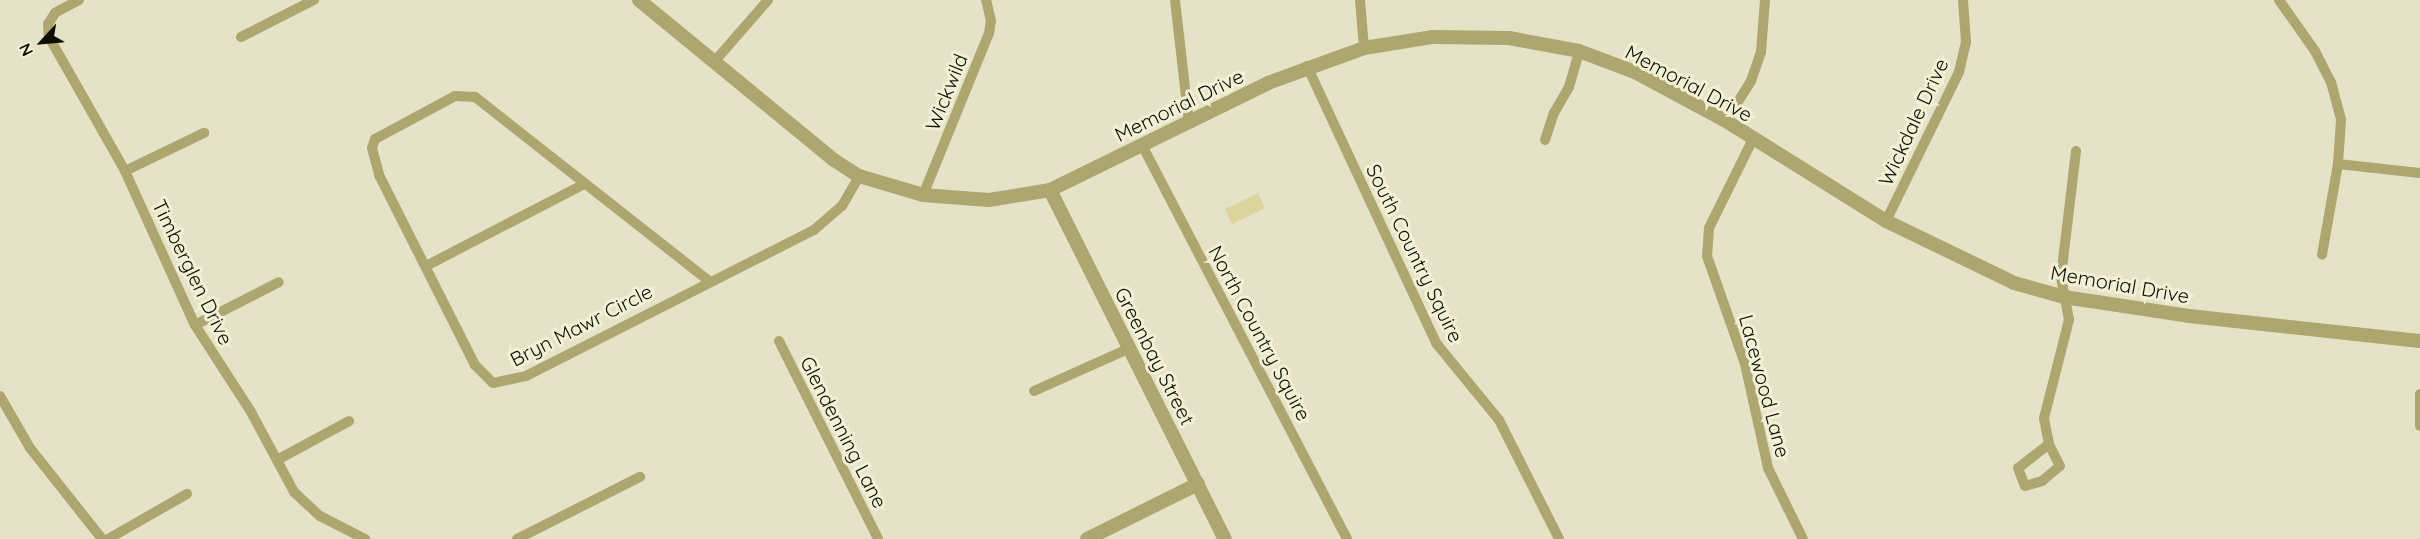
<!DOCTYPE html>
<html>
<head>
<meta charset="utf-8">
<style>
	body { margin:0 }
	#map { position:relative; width:2420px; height:539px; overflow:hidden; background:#e5e2c8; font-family:Quicksand,sans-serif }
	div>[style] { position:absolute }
	.green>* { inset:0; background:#dbd49c }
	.minor>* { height:10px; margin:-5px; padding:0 5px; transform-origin:5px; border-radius:5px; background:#ada76f }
	.tertiary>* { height:14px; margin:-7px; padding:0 7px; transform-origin:7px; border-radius:7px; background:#ada76f }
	span { translate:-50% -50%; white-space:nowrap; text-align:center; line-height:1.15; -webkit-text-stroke:6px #f2f0d5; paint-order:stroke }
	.street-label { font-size:20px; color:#0f0e06 }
	.north { position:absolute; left:12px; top:12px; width:60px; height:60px; -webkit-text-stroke:4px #f2f0d5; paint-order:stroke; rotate:244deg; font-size:16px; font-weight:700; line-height:24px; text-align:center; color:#0f0e06 }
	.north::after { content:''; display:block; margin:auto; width:21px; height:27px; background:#0f0e06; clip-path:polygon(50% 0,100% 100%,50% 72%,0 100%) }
</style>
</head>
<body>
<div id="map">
	<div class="green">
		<div style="clip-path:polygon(1258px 193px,1265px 208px,1232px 224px,1225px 209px)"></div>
	</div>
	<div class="minor">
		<div style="left:79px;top:0;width:27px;rotate:152deg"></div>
		<div style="left:55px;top:13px;width:13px;rotate:122deg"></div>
		<div style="left:48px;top:24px;width:13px;rotate:86deg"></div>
		<div style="left:49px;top:37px;width:154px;rotate:60.4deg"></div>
		<div style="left:125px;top:171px;width:169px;rotate:65.6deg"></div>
		<div style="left:195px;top:325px;width:103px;rotate:57.2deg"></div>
		<div style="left:251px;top:412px;width:91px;rotate:61.7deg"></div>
		<div style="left:294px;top:492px;width:35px;rotate:43deg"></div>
		<div style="left:320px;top:516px;width:51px;rotate:27.1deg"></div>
		<div style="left:1175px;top:0;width:123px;rotate:83.5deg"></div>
		<div style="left:1360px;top:0;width:48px;rotate:85.2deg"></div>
		<div style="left:2279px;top:0;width:62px;rotate:54.8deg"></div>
		<div style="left:2315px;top:51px;width:35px;rotate:63deg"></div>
		<div style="left:2331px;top:82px;width:39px;rotate:75deg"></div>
		<div style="left:2341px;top:120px;width:44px;rotate:93.9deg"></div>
		<div style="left:2338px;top:164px;width:92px;rotate:100deg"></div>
		<div style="left:241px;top:37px;width:82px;rotate:-26.9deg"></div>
		<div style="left:714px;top:62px;width:82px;rotate:-48.9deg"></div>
		<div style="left:1307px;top:66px;width:306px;rotate:65deg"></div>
		<div style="left:1436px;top:343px;width:99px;rotate:50.7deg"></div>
		<div style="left:1499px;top:420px;width:133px;rotate:63.2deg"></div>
		<div style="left:1726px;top:121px;width:47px;rotate:-58deg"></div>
		<div style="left:1751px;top:81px;width:31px;rotate:-71deg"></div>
		<div style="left:1761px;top:52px;width:52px;rotate:-85.6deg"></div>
		<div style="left:1753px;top:139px;width:99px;rotate:116.3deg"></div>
		<div style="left:1709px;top:228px;width:28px;rotate:94deg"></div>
		<div style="left:1707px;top:256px;width:114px;rotate:70.6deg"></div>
		<div style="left:1745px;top:364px;width:107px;rotate:77.5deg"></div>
		<div style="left:1768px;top:468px;width:79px;rotate:63.8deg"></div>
		<div style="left:1545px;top:140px;width:28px;rotate:-72deg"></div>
		<div style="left:1554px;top:113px;width:30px;rotate:-60deg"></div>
		<div style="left:1569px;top:87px;width:37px;rotate:-74deg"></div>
		<div style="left:1142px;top:145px;width:444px;rotate:62.5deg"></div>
		<div style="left:2338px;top:164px;width:82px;rotate:6.3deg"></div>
		<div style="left:125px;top:171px;width:88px;rotate:-25.7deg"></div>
		<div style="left:923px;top:195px;width:175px;rotate:-67.8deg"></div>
		<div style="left:989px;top:33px;width:12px;rotate:-81deg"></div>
		<div style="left:991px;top:21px;width:22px;rotate:-103deg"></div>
		<div style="left:1886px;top:221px;width:166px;rotate:-63.9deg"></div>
		<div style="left:1959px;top:72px;width:31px;rotate:-77deg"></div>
		<div style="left:1966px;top:42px;width:42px;rotate:-94.1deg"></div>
		<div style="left:426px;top:266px;width:178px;rotate:-27.4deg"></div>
		<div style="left:709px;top:281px;width:298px;rotate:-141.8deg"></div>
		<div style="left:475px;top:97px;width:20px;rotate:-177deg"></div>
		<div style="left:455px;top:96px;width:91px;rotate:151.7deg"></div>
		<div style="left:375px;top:139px;width:9px;rotate:108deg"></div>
		<div style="left:372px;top:148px;width:28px;rotate:75deg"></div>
		<div style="left:379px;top:175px;width:213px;rotate:63.2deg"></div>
		<div style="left:475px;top:365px;width:25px;rotate:45deg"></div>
		<div style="left:493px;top:383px;width:34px;rotate:-12deg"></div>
		<div style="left:526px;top:376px;width:323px;rotate:-26.9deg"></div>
		<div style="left:814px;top:230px;width:37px;rotate:-41deg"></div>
		<div style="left:842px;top:206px;width:34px;rotate:-60deg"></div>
		<div style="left:195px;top:325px;width:94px;rotate:-27.1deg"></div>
		<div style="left:779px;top:341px;width:221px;rotate:63.4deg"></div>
		<div style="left:1034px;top:391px;width:105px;rotate:-24.1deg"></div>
		<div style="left:2420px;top:394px;width:32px;rotate:90deg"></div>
		<div style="left:0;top:396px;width:60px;rotate:60deg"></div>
		<div style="left:30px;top:448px;width:116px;rotate:51.6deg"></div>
		<div style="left:2049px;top:444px;width:39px;rotate:142deg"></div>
		<div style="left:2018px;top:468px;width:19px;rotate:69deg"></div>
		<div style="left:2025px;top:486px;width:18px;rotate:-16deg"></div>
		<div style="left:2042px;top:481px;width:23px;rotate:-40deg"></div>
		<div style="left:2060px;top:466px;width:25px;rotate:-117deg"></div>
		<div style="left:2049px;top:444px;width:26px;rotate:-101deg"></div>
		<div style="left:2044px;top:418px;width:101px;rotate:-75.7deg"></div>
		<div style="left:2069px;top:320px;width:44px;rotate:-100.5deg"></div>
		<div style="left:2061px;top:277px;width:127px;rotate:-83.2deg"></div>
		<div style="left:277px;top:460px;width:82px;rotate:-28.4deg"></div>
		<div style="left:108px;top:539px;width:91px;rotate:-29.7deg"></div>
		<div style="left:517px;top:539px;width:138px;rotate:-26.8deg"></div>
	</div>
	<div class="tertiary">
		<div style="left:639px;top:0;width:252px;rotate:39.4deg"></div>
		<div style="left:834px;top:160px;width:30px;rotate:33deg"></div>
		<div style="left:859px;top:176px;width:67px;rotate:16.5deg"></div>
		<div style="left:923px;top:195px;width:66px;rotate:4.3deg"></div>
		<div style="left:989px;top:200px;width:62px;rotate:-9.3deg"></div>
		<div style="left:1050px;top:190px;width:243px;rotate:-26.1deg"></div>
		<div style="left:1268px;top:83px;width:102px;rotate:-20deg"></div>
		<div style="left:1364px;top:48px;width:70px;rotate:-9.1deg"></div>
		<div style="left:1433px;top:37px;width:76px;rotate:0.8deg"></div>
		<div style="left:1509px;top:38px;width:71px;rotate:10.5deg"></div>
		<div style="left:1579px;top:51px;width:60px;rotate:20.6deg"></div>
		<div style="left:1635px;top:72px;width:103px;rotate:28.3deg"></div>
		<div style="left:1726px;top:121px;width:189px;rotate:32deg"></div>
		<div style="left:1886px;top:221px;width:142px;rotate:25.8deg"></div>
		<div style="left:2014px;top:283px;width:52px;rotate:15.6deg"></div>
		<div style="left:2064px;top:297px;width:126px;rotate:8.6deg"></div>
		<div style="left:2189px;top:316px;width:232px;rotate:6.2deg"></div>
		<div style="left:1050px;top:190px;width:390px;rotate:63.4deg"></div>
		<div style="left:1087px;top:539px;width:124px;rotate:-26.4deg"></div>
	</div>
	<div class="street-label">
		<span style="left:1689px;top:83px;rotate:28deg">Memorial Drive</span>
		<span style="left:946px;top:92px;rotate:-68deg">Wickwild</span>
		<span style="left:1179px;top:105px;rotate:-26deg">Memorial Drive</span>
		<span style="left:1913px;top:122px;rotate:-65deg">Wickdale Drive</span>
		<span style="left:1415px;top:253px;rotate:64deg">South Country Squire</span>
		<span style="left:193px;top:272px;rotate:64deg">Timberglen Drive</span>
		<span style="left:2120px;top:284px;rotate:10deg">Memorial Drive</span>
		<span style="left:581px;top:325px;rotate:-27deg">Bryn Mawr Circle</span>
		<span style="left:1260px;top:333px;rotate:62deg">North Country Squire</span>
		<span style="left:1155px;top:356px;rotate:63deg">Greenbay Street</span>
		<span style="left:1765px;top:386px;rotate:75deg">Lacewood Lane</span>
		<span style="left:844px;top:432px;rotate:63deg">Glendenning Lane</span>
	</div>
	<div class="north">N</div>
</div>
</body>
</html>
